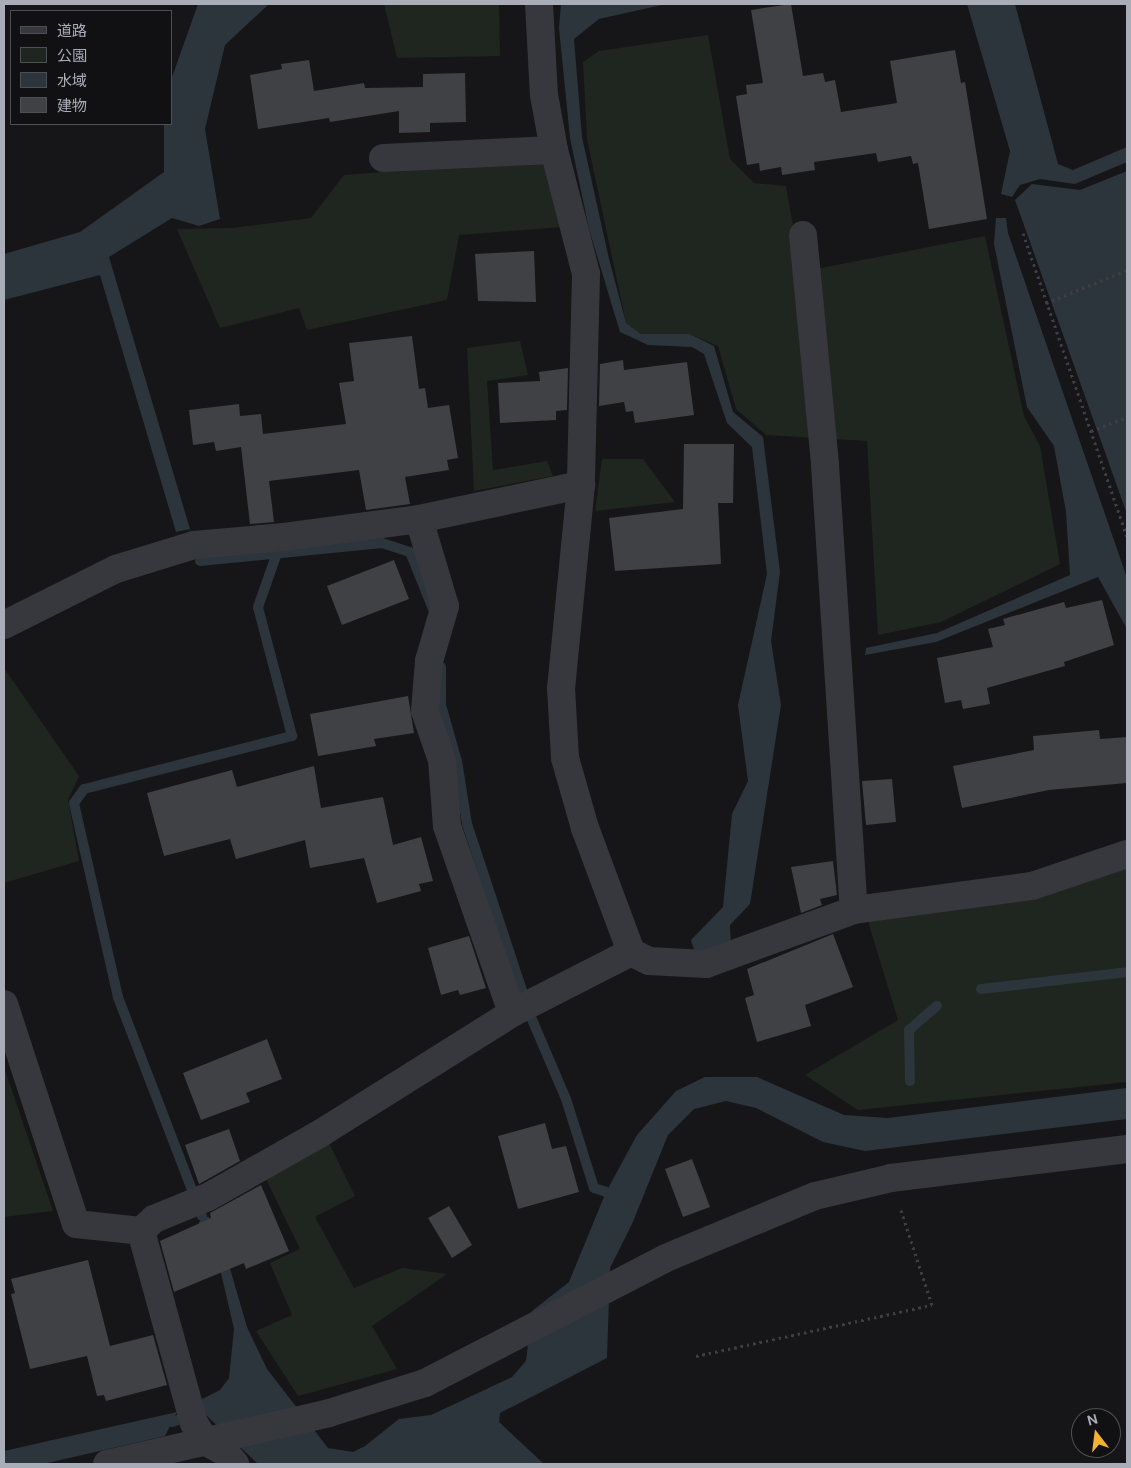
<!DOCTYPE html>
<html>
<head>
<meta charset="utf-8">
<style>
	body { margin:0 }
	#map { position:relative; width:1131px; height:1468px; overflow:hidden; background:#161618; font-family:"DM Sans","Noto Sans JP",sans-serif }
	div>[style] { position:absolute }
	.green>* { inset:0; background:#1e261f }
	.water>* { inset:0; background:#2c353c }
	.stream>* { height:10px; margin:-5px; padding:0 5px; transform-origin:5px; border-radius:5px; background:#2c353c }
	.building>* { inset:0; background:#404145 }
	.path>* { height:3px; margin-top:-1.5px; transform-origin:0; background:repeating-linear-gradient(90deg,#3d3f44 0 2.5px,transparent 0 6.5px) }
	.minor>* { height:28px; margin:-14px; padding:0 14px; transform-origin:14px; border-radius:14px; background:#37383d }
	span { translate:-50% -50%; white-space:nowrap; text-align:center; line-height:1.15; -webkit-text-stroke:4.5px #111113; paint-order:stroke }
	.frame { position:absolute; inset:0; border:5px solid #a8adb8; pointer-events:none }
	.legend { position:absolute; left:10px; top:10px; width:162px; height:115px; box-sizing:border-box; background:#111113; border:1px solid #4d4f55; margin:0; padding:6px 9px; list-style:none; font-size:15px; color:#a8adb8 }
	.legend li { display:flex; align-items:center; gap:10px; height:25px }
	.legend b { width:25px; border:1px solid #4d4f55 }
	.north { position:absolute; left:1071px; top:1408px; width:50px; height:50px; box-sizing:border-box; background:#111113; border:1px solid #4d4f55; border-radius:50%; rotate:345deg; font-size:14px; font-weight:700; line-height:20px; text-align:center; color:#a8adb8 }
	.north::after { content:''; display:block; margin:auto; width:18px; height:22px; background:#f2b134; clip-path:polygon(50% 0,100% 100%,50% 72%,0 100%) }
</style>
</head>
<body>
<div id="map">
	<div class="green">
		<div style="clip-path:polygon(384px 4px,499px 4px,500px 56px,397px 58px)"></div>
		<div style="clip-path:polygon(708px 35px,730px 159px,754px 183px,786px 186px,801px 272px,985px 236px,1024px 416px,1040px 446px,1060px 564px,941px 622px,878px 635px,867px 441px,766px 435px,736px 409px,718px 346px,690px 334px,641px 334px,626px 323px,587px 139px,583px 62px,599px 51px)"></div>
		<div style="clip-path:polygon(544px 159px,562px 227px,459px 235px,447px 300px,307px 330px,299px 308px,220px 328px,177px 229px,231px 228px,311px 218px,344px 175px)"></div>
		<div style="clip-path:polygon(520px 341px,528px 375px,487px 381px,493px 470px,547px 461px,553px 476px,474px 491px,467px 348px)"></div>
		<div style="clip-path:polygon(602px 459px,643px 459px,675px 502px,595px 511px)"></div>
		<div style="clip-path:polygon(4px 668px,79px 776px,68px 800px,79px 861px,4px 883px)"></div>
		<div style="clip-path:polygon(1127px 866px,1127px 1082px,858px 1110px,805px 1075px,898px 1020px,867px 918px)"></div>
		<div style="clip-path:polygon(4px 1067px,53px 1211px,4px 1217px)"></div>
		<div style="clip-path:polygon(329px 1143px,355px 1196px,315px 1217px,354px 1288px,402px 1268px,447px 1274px,372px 1326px,397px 1369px,298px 1396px,256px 1331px,292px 1315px,270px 1263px,300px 1249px,264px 1175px)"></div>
	</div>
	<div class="water">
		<div style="clip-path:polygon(198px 4px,269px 4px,225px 45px,205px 129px,220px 219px,199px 226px,172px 218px,109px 257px,190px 529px,176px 532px,100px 275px,4px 300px,4px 254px,80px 232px,164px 172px,164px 124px,171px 124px,171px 80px)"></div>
		<div style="clip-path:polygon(561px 4px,666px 4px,599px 19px,574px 39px,582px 137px,609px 259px,626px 323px,641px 334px,690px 334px,714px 346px,733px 412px,763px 437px,780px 572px,771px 641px,781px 705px,750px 904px,730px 925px,731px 945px,695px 953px,691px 940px,723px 907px,732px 814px,748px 781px,738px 705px,767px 574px,752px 447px,727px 423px,704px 354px,692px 347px,648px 345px,620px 332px,589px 229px,570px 138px,559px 28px)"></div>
		<div style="clip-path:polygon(967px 4px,1015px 4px,1058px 164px,1073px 170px,1127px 147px,1127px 162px,1075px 184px,1040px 179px,1020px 185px,1012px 197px,1001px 194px,1010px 151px)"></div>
		<div style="clip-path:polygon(1127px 171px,1127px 514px,1015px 200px,1032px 184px,1080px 190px)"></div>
		<div style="clip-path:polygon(996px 218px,1006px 218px,1008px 233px,1127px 578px,1127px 629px,1098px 577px,936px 642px,865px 655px,866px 648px,937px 633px,1070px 575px,1066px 512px,1054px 446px,1027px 407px,994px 244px)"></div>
		<div style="clip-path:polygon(705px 1077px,757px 1077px,844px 1115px,888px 1118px,1127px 1088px,1127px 1119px,865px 1151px,823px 1142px,756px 1108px,726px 1101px,694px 1109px,668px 1135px,632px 1224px,610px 1268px,607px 1358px,500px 1413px,499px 1422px,544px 1464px,258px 1464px,206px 1415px,200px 1400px,220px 1390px,229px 1378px,234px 1329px,221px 1273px,199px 1223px,202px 1216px,209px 1217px,229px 1265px,247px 1327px,267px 1369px,328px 1448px,353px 1452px,365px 1446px,399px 1419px,431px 1415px,512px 1377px,526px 1361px,532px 1311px,569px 1282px,606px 1192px,637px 1135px,676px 1091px)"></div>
		<div style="clip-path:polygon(177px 1412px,165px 1436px,43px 1464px,4px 1464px,4px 1451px)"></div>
	</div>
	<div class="stream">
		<div style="left:200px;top:561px;width:183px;rotate:-5.6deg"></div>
		<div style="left:382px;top:543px;width:29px;rotate:18deg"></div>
		<div style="left:410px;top:552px;width:61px;rotate:68deg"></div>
		<div style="left:441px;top:667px;width:38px;rotate:90deg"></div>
		<div style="left:441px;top:705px;width:58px;rotate:74.1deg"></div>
		<div style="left:457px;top:761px;width:64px;rotate:81deg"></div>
		<div style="left:467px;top:824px;width:203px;rotate:71.7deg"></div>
		<div style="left:531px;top:1017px;width:89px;rotate:66.9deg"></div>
		<div style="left:566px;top:1099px;width:93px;rotate:72.5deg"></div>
		<div style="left:594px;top:1188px;width:13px;rotate:18deg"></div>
		<div style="left:981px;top:989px;width:147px;rotate:-6.6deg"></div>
		<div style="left:910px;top:1081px;width:51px;rotate:-91.1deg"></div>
		<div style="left:909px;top:1030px;width:37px;rotate:-41deg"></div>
		<div style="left:202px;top:1216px;width:235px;rotate:-111deg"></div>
		<div style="left:118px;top:997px;width:199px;rotate:-102.8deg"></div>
		<div style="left:74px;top:803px;width:17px;rotate:-54deg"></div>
		<div style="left:84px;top:789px;width:215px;rotate:-14.3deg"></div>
		<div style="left:292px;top:736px;width:133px;rotate:-104.8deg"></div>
		<div style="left:258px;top:607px;width:57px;rotate:-70.6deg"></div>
		<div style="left:172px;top:1422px;width:19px;rotate:-18deg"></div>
	</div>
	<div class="building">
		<div style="clip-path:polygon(791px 4px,803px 76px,823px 73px,825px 82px,835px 80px,841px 112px,897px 103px,890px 61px,955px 50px,961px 83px,965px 82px,987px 219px,929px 229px,918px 163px,913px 164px,911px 156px,878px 162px,876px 153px,814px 162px,815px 170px,782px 175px,781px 167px,760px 171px,759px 163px,747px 165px,736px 96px,747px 94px,746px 85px,763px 83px,751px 10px)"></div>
		<div style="clip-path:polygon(309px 60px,314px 91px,364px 83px,365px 88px,423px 87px,423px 74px,465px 73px,466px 122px,430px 123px,430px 132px,399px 133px,399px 111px,330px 122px,329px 118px,258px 129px,250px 75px,282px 69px,281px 64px)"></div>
		<div style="clip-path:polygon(534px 251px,536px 302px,478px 301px,475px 254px)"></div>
		<div style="clip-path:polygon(412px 336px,419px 389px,425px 388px,428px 408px,449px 405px,458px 458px,447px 460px,449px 470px,405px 477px,410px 504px,366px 510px,359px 470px,269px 481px,274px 522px,250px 524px,241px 447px,216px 451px,214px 442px,193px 445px,189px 410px,239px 404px,240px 416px,261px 414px,263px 434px,346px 424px,339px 383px,354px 381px,349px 343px)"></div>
		<div style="clip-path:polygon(623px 360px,624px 370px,687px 362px,694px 415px,635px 423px,633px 411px,626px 412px,624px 402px,599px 406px,600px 364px)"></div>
		<div style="clip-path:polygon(568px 368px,567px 410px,556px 411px,556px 420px,500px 423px,498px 383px,540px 381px,539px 372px)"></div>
		<div style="clip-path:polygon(684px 444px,734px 444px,733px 503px,718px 503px,721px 564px,615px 571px,609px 518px,683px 509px)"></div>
		<div style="clip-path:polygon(394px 560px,409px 599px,342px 625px,327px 586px)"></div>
		<div style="clip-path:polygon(1102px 600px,1114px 645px,1064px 662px,1065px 666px,987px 688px,990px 704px,963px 709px,961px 700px,945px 703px,937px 658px,993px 647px,988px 629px,1005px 625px,1003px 619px,1064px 602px,1066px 608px)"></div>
		<div style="clip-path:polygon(408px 696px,414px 733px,374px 739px,376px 746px,318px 756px,310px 714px)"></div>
		<div style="clip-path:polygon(1099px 730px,1100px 739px,1127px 737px,1127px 783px,1049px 790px,962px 808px,953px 766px,1034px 750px,1033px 736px)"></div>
		<div style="clip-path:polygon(314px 766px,321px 808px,383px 797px,393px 845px,421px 837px,433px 881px,419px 884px,421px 891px,377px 903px,364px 858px,310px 868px,305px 840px,236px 859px,230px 839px,164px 856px,147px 793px,232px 770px,237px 787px)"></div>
		<div style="clip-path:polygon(892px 779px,896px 822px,866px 825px,862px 781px)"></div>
		<div style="clip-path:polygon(833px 861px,837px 895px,820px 899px,822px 905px,801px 913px,791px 867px)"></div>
		<div style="clip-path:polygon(833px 934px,853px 987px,805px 1005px,811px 1026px,757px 1042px,745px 998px,754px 995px,747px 969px)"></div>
		<div style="clip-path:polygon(469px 936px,486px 988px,460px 995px,458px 990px,441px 995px,428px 948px)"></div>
		<div style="clip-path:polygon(267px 1039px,282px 1079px,246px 1093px,250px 1102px,201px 1120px,183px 1073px)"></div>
		<div style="clip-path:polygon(545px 1123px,552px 1149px,566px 1146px,579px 1192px,518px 1209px,498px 1136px)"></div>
		<div style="clip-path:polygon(229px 1129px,240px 1161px,199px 1184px,185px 1145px)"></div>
		<div style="clip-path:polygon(692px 1159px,710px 1207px,683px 1217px,665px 1169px)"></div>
		<div style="clip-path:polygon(261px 1185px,289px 1251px,246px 1269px,244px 1263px,174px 1292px,160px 1241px,211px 1218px,210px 1213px)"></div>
		<div style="clip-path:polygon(449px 1206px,472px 1245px,452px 1258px,428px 1218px)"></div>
		<div style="clip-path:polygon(88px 1260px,110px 1346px,153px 1335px,167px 1385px,106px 1401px,104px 1395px,97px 1396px,87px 1356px,30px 1369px,11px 1294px,15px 1293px,11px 1279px)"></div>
	</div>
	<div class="path">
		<div style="left:1023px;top:233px;width:320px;rotate:71.1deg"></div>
		<div style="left:1046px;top:303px;width:87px;rotate:-22.2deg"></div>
		<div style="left:1091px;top:431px;width:39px;rotate:-21deg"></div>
		<div style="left:696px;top:1356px;width:241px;rotate:-12.2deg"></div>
		<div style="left:932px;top:1305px;width:103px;rotate:-108.1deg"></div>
	</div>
	<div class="minor">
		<div style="left:539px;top:4px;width:91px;rotate:86.9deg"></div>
		<div style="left:544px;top:95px;width:56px;rotate:79.7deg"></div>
		<div style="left:554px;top:150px;width:128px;rotate:75.5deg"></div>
		<div style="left:586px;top:274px;width:211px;rotate:91.4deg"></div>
		<div style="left:581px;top:485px;width:204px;rotate:95.6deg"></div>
		<div style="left:561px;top:688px;width:70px;rotate:86.7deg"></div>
		<div style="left:565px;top:758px;width:73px;rotate:74.1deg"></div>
		<div style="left:585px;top:828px;width:132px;rotate:69.6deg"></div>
		<div style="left:383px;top:158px;width:171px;rotate:-2.7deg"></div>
		<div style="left:803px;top:235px;width:231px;rotate:84.5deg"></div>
		<div style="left:825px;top:465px;width:446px;rotate:86.3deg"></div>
		<div style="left:419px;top:519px;width:91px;rotate:73.4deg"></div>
		<div style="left:445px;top:606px;width:57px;rotate:106.2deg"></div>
		<div style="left:429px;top:661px;width:50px;rotate:94.6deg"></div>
		<div style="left:425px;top:711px;width:52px;rotate:70.9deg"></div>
		<div style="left:442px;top:760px;width:66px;rotate:85.7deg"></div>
		<div style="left:447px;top:826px;width:198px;rotate:70.8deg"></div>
		<div style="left:4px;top:625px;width:125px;rotate:-26.6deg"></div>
		<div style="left:116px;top:569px;width:82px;rotate:-17.1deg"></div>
		<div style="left:194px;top:545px;width:90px;rotate:-5.1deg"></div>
		<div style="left:284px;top:537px;width:136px;rotate:-7.6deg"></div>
		<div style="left:419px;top:519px;width:166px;rotate:-11.9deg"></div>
		<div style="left:4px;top:1004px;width:231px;rotate:71.9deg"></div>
		<div style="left:76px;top:1224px;width:65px;rotate:6.1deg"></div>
		<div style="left:141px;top:1231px;width:18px;rotate:-43deg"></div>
		<div style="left:154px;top:1219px;width:58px;rotate:-22.2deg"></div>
		<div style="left:208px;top:1197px;width:130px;rotate:-29.5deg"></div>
		<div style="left:321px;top:1133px;width:226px;rotate:-32.1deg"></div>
		<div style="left:512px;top:1013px;width:134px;rotate:-27.1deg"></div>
		<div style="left:631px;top:952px;width:20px;rotate:27deg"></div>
		<div style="left:649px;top:961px;width:57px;rotate:3deg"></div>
		<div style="left:706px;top:964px;width:158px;rotate:-20deg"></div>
		<div style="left:854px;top:910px;width:180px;rotate:-7.7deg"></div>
		<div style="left:1032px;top:886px;width:100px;rotate:-18.6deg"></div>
		<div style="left:141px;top:1231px;width:199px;rotate:74.6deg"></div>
		<div style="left:194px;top:1423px;width:22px;rotate:58deg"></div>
		<div style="left:206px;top:1442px;width:21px;rotate:28deg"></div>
		<div style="left:225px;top:1452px;width:16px;rotate:50deg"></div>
		<div style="left:107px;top:1464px;width:228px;rotate:-12.9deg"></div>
		<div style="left:329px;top:1413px;width:101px;rotate:-17.4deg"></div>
		<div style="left:425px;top:1383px;width:271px;rotate:-27.4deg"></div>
		<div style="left:666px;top:1258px;width:161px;rotate:-22.6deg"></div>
		<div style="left:815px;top:1196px;width:78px;rotate:-13.3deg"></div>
		<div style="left:891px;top:1178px;width:238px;rotate:-7deg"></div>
	</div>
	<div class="frame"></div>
	<ul class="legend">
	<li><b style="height:6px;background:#37383d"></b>道路</li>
	<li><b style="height:14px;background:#1e261f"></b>公園</li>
	<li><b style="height:14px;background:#2c353c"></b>水域</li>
	<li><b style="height:14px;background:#404145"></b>建物</li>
	</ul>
	<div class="north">N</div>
</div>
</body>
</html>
